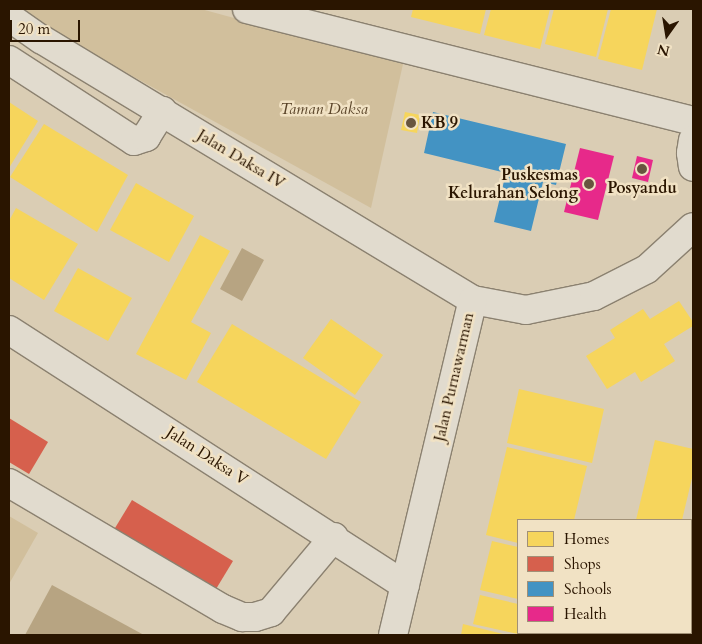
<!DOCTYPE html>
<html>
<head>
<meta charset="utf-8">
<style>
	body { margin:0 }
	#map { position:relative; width:702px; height:644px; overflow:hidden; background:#dacdb4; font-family:Cardo,serif }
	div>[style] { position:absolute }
	.green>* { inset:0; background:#d1bf9c }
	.water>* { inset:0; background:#b7a482 }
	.homes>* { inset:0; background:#f6d55c }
	.shops>* { inset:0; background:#d6604d }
	.schools>* { inset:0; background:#4393c3 }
	.health>* { inset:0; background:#e7298a }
	.roads { filter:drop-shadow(1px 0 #8b8170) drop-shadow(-1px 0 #8b8170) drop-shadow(0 1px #8b8170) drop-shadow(0 -1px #8b8170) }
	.minor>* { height:28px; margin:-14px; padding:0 14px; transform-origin:14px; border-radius:14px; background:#e1dbce }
	.dots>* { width:14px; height:14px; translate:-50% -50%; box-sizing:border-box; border:2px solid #f1e2c4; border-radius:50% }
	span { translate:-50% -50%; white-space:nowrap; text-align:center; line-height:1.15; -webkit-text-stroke:5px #f1e2c4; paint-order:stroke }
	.park-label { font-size:16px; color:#5a4429; font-style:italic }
	.poi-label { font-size:16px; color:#2a1500; font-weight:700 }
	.left { translate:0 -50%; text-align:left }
	.right { translate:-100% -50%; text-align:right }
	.street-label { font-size:16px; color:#2a1500 }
	.frame { position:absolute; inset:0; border:10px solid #2a1500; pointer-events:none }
	.legend { position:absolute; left:517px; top:519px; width:175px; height:115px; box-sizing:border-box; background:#f1e2c4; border:1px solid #a19076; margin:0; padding:6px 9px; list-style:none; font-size:15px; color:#2a1500 }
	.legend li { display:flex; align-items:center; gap:10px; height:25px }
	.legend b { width:25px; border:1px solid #a19076 }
	.north { position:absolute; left:642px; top:10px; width:50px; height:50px; -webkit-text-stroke:4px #f1e2c4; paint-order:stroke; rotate:193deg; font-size:14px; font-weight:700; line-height:20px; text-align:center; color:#2a1500 }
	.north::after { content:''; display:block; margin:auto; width:18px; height:22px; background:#2a1500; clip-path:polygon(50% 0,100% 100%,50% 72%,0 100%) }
	.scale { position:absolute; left:10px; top:20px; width:70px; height:22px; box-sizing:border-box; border:2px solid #2a1500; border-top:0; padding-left:6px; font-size:15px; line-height:18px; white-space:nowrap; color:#2a1500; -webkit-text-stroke:4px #f1e2c4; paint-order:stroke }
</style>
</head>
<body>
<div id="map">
	<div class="green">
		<div style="clip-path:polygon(11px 9px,201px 9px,403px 64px,371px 208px)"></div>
		<div style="clip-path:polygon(9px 516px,38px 533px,9px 584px)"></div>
	</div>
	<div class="water">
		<div style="clip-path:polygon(242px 248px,264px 260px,242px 301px,220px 289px)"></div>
		<div style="clip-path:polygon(52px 585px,144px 635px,25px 635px)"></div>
	</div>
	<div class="homes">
		<div style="clip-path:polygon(413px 9px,486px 9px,480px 34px,411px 17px)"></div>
		<div style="clip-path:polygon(491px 9px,550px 9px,540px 49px,484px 35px)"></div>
		<div style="clip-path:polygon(554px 9px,608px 9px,596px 57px,545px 44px)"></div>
		<div style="clip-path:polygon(611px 9px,657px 9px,642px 70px,598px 59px)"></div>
		<div style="clip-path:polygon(9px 102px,38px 121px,9px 168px)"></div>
		<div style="clip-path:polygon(405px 112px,420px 115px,417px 133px,401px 130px)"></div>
		<div style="clip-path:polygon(44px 124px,128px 175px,97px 232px,10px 177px)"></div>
		<div style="clip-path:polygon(136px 183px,194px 216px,169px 262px,110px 230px)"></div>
		<div style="clip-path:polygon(16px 208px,78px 244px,44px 300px,9px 278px,9px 221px)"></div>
		<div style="clip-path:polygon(200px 235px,230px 251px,191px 322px,211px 333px,186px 380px,136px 354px)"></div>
		<div style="clip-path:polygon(78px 268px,132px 298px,108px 341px,54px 311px)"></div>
		<div style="clip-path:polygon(679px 301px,693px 322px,693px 326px,664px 344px,675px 361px,641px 382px,635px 372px,607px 389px,586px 356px,615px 338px,610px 330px,643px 309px,650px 319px)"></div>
		<div style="clip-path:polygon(331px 319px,383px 355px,355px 395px,303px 358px)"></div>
		<div style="clip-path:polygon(232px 324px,361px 402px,326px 459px,197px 382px)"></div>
		<div style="clip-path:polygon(519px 389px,604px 409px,592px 463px,507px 443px)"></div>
		<div style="clip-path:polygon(655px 440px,693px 449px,693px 474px,682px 520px,636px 520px)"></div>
		<div style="clip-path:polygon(507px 447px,587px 466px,574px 520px,518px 520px,518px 543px,486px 535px)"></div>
		<div style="clip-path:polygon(492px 541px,518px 547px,518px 599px,480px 590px)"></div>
		<div style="clip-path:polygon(480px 595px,518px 604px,518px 634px,473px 624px)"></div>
		<div style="clip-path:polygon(463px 624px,507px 635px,461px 635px)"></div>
		<div style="clip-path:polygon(604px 633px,650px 633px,650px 635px,603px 635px)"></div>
	</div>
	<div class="shops">
		<div style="clip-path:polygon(9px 418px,48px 442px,29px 474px,9px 462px)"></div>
		<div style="clip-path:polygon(132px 500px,233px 561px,213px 594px,112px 533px)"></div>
	</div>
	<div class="schools">
		<div style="clip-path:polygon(433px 112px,566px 144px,556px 185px,543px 182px,531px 231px,494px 222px,506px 173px,424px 153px)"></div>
	</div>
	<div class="health">
		<div style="clip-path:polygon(580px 148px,614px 156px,598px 220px,564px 212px)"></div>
		<div style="clip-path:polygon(637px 156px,653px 160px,648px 182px,632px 178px)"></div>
	</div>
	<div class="roads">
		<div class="minor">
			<div style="left:247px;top:9px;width:460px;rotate:14.1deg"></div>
			<div style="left:9px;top:17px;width:39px;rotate:35deg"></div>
			<div style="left:41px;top:39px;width:505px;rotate:31.14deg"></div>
			<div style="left:473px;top:300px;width:54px;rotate:10.7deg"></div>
			<div style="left:526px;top:310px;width:69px;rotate:-11.6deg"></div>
			<div style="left:594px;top:296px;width:59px;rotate:-27deg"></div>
			<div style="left:647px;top:269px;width:62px;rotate:-42.4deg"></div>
			<div style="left:9px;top:60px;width:149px;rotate:32.9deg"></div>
			<div style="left:134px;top:141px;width:13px;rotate:-18deg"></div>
			<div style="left:146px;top:137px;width:31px;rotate:-58deg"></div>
			<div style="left:693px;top:140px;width:13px;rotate:99deg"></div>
			<div style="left:691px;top:153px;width:14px;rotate:82deg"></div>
			<div style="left:9px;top:330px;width:471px;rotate:32.8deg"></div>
			<div style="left:9px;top:483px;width:248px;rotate:30.5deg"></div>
			<div style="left:223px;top:609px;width:21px;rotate:23deg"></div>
			<div style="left:242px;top:617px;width:13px"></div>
			<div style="left:255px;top:617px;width:17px;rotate:-17deg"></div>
			<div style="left:271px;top:612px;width:98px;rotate:-50deg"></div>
			<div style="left:393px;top:635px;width:344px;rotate:-76.6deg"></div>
		</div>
	</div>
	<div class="dots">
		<div style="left:411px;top:123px;background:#68553f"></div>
		<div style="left:642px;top:169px;background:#68553f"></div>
		<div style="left:589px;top:184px;background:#68553f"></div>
	</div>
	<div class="park-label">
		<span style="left:324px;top:109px">Taman Daksa</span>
	</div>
	<div class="poi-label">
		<span class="left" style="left:421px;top:123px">KB 9</span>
		<span class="right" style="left:578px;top:184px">Puskesmas<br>Kelurahan Selong</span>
		<span style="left:642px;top:188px">Posyandu</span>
	</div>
	<div class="street-label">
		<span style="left:241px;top:159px;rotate:31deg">Jalan Daksa IV</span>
		<span style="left:454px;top:377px;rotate:-77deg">Jalan Purnawarman</span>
		<span style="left:207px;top:456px;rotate:33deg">Jalan Daksa V</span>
	</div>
	<div class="frame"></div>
	<ul class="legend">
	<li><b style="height:14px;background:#f6d55c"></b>Homes</li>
	<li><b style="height:14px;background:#d6604d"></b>Shops</li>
	<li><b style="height:14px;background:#4393c3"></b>Schools</li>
	<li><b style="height:14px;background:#e7298a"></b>Health</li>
	</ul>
	<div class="north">N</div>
	<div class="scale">20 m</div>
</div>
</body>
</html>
